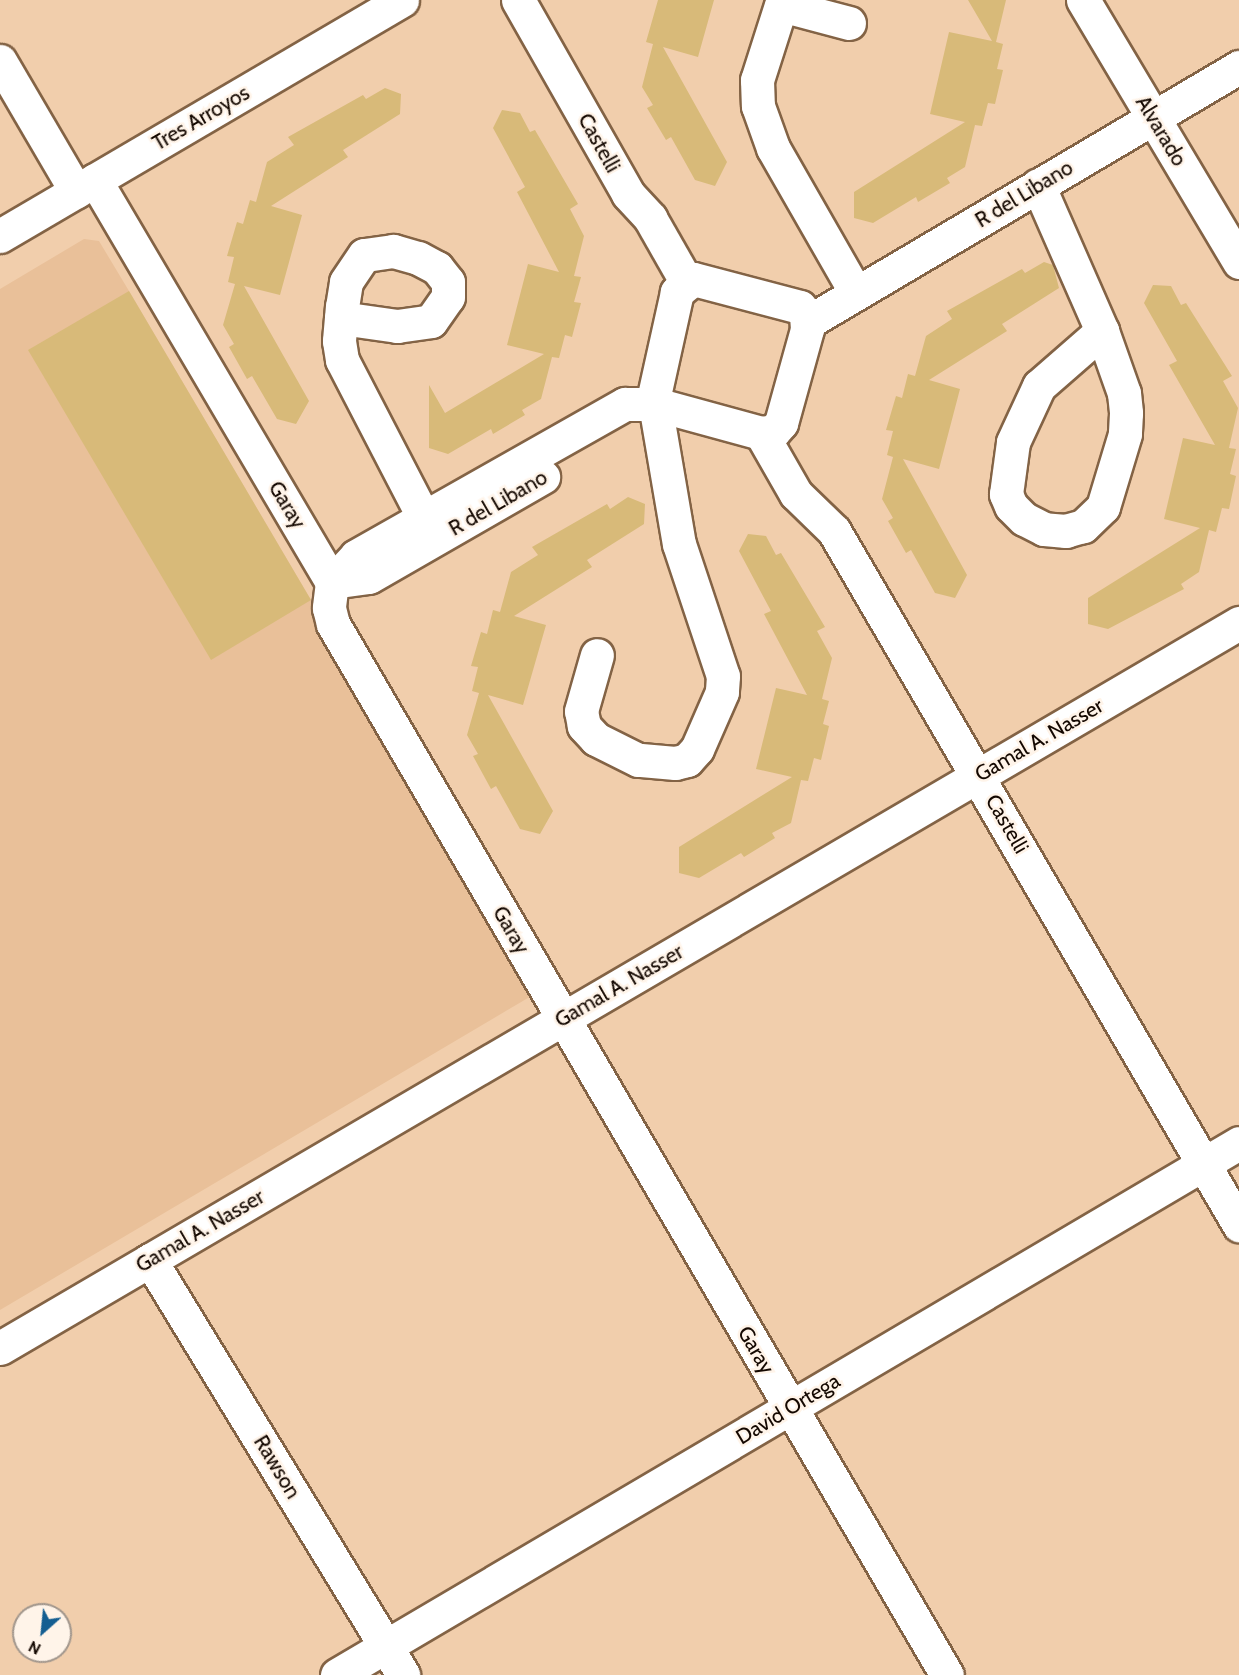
<!DOCTYPE html>
<html>
<head>
<meta charset="utf-8">
<style>
	body { margin:0 }
	#map { position:relative; width:1239px; height:1675px; overflow:hidden; background:#f1ceac; font-family:Cabin,sans-serif }
	div>[style] { position:absolute }
	.built>* { inset:0; background:#e9c099 }
	.building>* { inset:0; background:#d8ba79 }
	.roads { filter:drop-shadow(2px 0 #836345) drop-shadow(-2px 0 #836345) drop-shadow(0 2px #836345) drop-shadow(0 -2px #836345) }
	.street>* { height:33px; margin:-16.5px; padding:0 16.5px; transform-origin:16.5px; border-radius:16.5px; background:#fff }
	span { translate:-50% -50%; white-space:nowrap; text-align:center; line-height:1.15; -webkit-text-stroke:5px #fff4e9; paint-order:stroke }
	.street-label { font-size:21px; color:#140801 }
	.north { position:absolute; left:12px; top:1603px; width:60px; height:60px; box-sizing:border-box; background:#fff4e9; border:2px solid #a1968c; border-radius:50%; rotate:207deg; font-size:16px; font-weight:700; line-height:24px; text-align:center; color:#140801 }
	.north::after { content:''; display:block; margin:auto; width:21px; height:27px; background:#145e91; clip-path:polygon(50% 0,100% 100%,50% 72%,0 100%) }
</style>
</head>
<body>
<div id="map">
	<div class="built">
		<div style="clip-path:polygon(84px 239px,99px 241px,129px 291px,318px 612px,312px 617px,533px 995px,0 1310px,0 289px)"></div>
	</div>
	<div class="building">
		<div style="clip-path:polygon(658px 0,714px 0,698px 57px,663px 47px,727px 162px,715px 186px,695px 180px,671px 137px,666px 140px,647px 108px,653px 105px,642px 87px,653px 44px,646px 42px)"></div>
		<div style="clip-path:polygon(968px 0,1006px 0,996px 42px,1003px 44px,997px 69px,1003px 70px,995px 104px,988px 103px,982px 126px,975px 125px,965px 167px,947px 178px,950px 183px,918px 202px,916px 197px,873px 223px,854px 218px,854px 192px,965px 122px,930px 114px,949px 32px,992px 41px)"></div>
		<div style="clip-path:polygon(385px 88px,401px 94px,400px 114px,343px 150px,348px 157px,271px 206px,302px 215px,280px 295px,244px 286px,309px 401px,296px 424px,277px 419px,252px 376px,247px 379px,229px 347px,234px 344px,223px 325px,235px 284px,228px 282px,234px 257px,227px 256px,237px 222px,243px 224px,250px 200px,256px 202px,267px 162px,294px 145px,288px 137px,363px 95px,366px 99px)"></div>
		<div style="clip-path:polygon(502px 110px,520px 113px,530px 132px,535px 130px,578px 204px,570px 209px,584px 236px,574px 276px,581px 277px,574px 302px,581px 303px,572px 337px,565px 335px,559px 358px,552px 357px,541px 399px,522px 410px,525px 415px,493px 434px,491px 429px,448px 454px,429px 448px,429px 385px,445px 413px,544px 354px,507px 345px,528px 264px,559px 272px,517px 192px,525px 187px,493px 128px)"></div>
		<div style="clip-path:polygon(1044px 262px,1053px 265px,1059px 288px,1002px 324px,1007px 331px,929px 380px,960px 389px,939px 469px,903px 459px,967px 575px,955px 598px,935px 593px,911px 550px,906px 553px,888px 521px,893px 518px,882px 499px,893px 457px,887px 455px,893px 431px,886px 430px,896px 396px,902px 398px,908px 374px,915px 376px,926px 336px,952px 319px,947px 311px,1022px 269px,1025px 273px)"></div>
		<div style="clip-path:polygon(1153px 285px,1171px 286px,1181px 305px,1186px 303px,1232px 376px,1223px 381px,1238px 408px,1229px 448px,1236px 449px,1230px 474px,1236px 476px,1229px 509px,1222px 508px,1216px 532px,1209px 530px,1199px 572px,1181px 584px,1184px 589px,1108px 629px,1088px 624px,1088px 598px,1200px 528px,1164px 519px,1183px 438px,1215px 445px,1169px 365px,1177px 361px,1144px 303px)"></div>
		<div style="clip-path:polygon(129px 291px,311px 600px,211px 660px,28px 350px)"></div>
		<div style="clip-path:polygon(628px 497px,645px 504px,644px 524px,587px 560px,592px 567px,514px 616px,546px 625px,523px 705px,488px 695px,553px 811px,540px 834px,520px 829px,496px 786px,491px 789px,473px 756px,478px 754px,467px 735px,479px 693px,472px 691px,478px 667px,471px 666px,481px 632px,487px 634px,493px 610px,500px 612px,511px 572px,538px 555px,532px 547px,607px 504px,610px 509px)"></div>
		<div style="clip-path:polygon(748px 534px,766px 536px,776px 555px,781px 553px,825px 627px,817px 631px,832px 658px,822px 699px,829px 701px,823px 724px,829px 726px,821px 760px,814px 758px,808px 781px,801px 780px,791px 823px,772px 833px,775px 838px,744px 857px,741px 853px,699px 878px,679px 873px,679px 847px,792px 777px,756px 769px,776px 688px,807px 695px,764px 614px,771px 611px,739px 551px)"></div>
	</div>
	<div class="roads">
		<div class="street">
			<div style="left:518px;top:0;width:223px;rotate:60.4deg"></div>
			<div style="left:628px;top:194px;width:33px;rotate:47deg"></div>
			<div style="left:650px;top:218px;width:73px;rotate:60.3deg"></div>
			<div style="left:1083px;top:0;width:305px;rotate:59.2deg"></div>
			<div style="left:849px;top:23px;width:70px;rotate:-165.2deg"></div>
			<div style="left:781px;top:5px;width:79px;rotate:107.7deg"></div>
			<div style="left:757px;top:80px;width:26px;rotate:88deg"></div>
			<div style="left:758px;top:106px;width:45px;rotate:70.3deg"></div>
			<div style="left:773px;top:148px;width:167px;rotate:60.2deg"></div>
			<div style="left:0;top:61px;width:151px;rotate:59.7deg"></div>
			<div style="left:95px;top:180px;width:467px;rotate:59.5deg"></div>
			<div style="left:332px;top:582px;width:26px;rotate:97deg"></div>
			<div style="left:329px;top:608px;width:16px;rotate:76deg"></div>
			<div style="left:333px;top:624px;width:1217px;rotate:59.71deg"></div>
			<div style="left:1038px;top:185px;width:159px;rotate:66.3deg"></div>
			<div style="left:1102px;top:331px;width:66px;rotate:70.5deg"></div>
			<div style="left:1124px;top:393px;width:20px;rotate:84deg"></div>
			<div style="left:1126px;top:413px;width:21px;rotate:93deg"></div>
			<div style="left:1125px;top:434px;width:76px;rotate:106.8deg"></div>
			<div style="left:1103px;top:507px;width:28px;rotate:136deg"></div>
			<div style="left:1083px;top:526px;width:18px;rotate:164deg"></div>
			<div style="left:1066px;top:531px;width:22px;rotate:-175deg"></div>
			<div style="left:1044px;top:529px;width:22px;rotate:-153deg"></div>
			<div style="left:1024px;top:519px;width:18px;rotate:-135deg"></div>
			<div style="left:1011px;top:506px;width:13px;rotate:-113deg"></div>
			<div style="left:1006px;top:494px;width:52px;rotate:-82.3deg"></div>
			<div style="left:1013px;top:442px;width:62px;rotate:-65.1deg"></div>
			<div style="left:1039px;top:386px;width:84px;rotate:-41.1deg"></div>
			<div style="left:0;top:236px;width:466px;rotate:-30.4deg"></div>
			<div style="left:341px;top:318px;width:57px;rotate:8.1deg"></div>
			<div style="left:397px;top:326px;width:34px;rotate:-8deg"></div>
			<div style="left:431px;top:321px;width:29px;rotate:-55deg"></div>
			<div style="left:448px;top:297px;width:15px;rotate:-90deg"></div>
			<div style="left:448px;top:282px;width:18px;rotate:-128deg"></div>
			<div style="left:437px;top:268px;width:21px;rotate:-152deg"></div>
			<div style="left:418px;top:258px;width:26px;rotate:-164deg"></div>
			<div style="left:393px;top:251px;width:29px;rotate:172deg"></div>
			<div style="left:364px;top:255px;width:32px;rotate:124deg"></div>
			<div style="left:346px;top:282px;width:24px;rotate:99deg"></div>
			<div style="left:342px;top:306px;width:35px;rotate:95deg"></div>
			<div style="left:339px;top:341px;width:19px;rotate:81deg"></div>
			<div style="left:342px;top:360px;width:178px;rotate:62.6deg"></div>
			<div style="left:424px;top:518px;width:26px;rotate:88deg"></div>
			<div style="left:808px;top:322px;width:501px;rotate:-30.61deg"></div>
			<div style="left:761px;top:433px;width:70px;rotate:60.2deg"></div>
			<div style="left:796px;top:494px;width:53px;rotate:44.2deg"></div>
			<div style="left:834px;top:531px;width:804px;rotate:59.73deg"></div>
			<div style="left:332px;top:582px;width:35px;rotate:-47deg"></div>
			<div style="left:356px;top:556px;width:309px;rotate:-29.5deg"></div>
			<div style="left:625px;top:404px;width:30px"></div>
			<div style="left:655px;top:404px;width:110px;rotate:15.3deg"></div>
			<div style="left:761px;top:433px;width:13px;rotate:-9deg"></div>
			<div style="left:774px;top:431px;width:11px;rotate:-49deg"></div>
			<div style="left:781px;top:423px;width:98px;rotate:-74.5deg"></div>
			<div style="left:807px;top:329px;width:15px;rotate:-94deg"></div>
			<div style="left:806px;top:314px;width:9px;rotate:-131deg"></div>
			<div style="left:800px;top:307px;width:111px;rotate:-165.3deg"></div>
			<div style="left:693px;top:279px;width:21px;rotate:141deg"></div>
			<div style="left:677px;top:292px;width:111px;rotate:102.5deg"></div>
			<div style="left:653px;top:400px;width:4px;rotate:63deg"></div>
			<div style="left:655px;top:404px;width:142px;rotate:80.3deg"></div>
			<div style="left:679px;top:544px;width:139px;rotate:71.6deg"></div>
			<div style="left:723px;top:676px;width:16px;rotate:94deg"></div>
			<div style="left:722px;top:692px;width:62px;rotate:113.7deg"></div>
			<div style="left:697px;top:749px;width:15px;rotate:132deg"></div>
			<div style="left:687px;top:760px;width:12px;rotate:166deg"></div>
			<div style="left:675px;top:763px;width:37px;rotate:-175deg"></div>
			<div style="left:638px;top:760px;width:47px;rotate:-153.4deg"></div>
			<div style="left:596px;top:739px;width:18px;rotate:-133deg"></div>
			<div style="left:584px;top:726px;width:15px;rotate:-101deg"></div>
			<div style="left:581px;top:711px;width:58px;rotate:-74.1deg"></div>
			<div style="left:332px;top:582px;width:37px;rotate:-8deg"></div>
			<div style="left:369px;top:577px;width:201px;rotate:-29.9deg"></div>
			<div style="left:150px;top:1260px;width:486px;rotate:58.6deg"></div>
			<div style="left:0;top:1348px;width:1436px;rotate:-30.33deg"></div>
			<div style="left:337px;top:1675px;width:1047px;rotate:-30.53deg"></div>
		</div>
	</div>
	<div class="street-label">
		<span style="left:201px;top:118px;rotate:-30deg">Tres Arroyos</span>
		<span style="left:1161px;top:131px;rotate:59deg">Alvarado</span>
		<span style="left:599px;top:143px;rotate:61deg">Castelli</span>
		<span style="left:1024px;top:194px;rotate:-31deg">R del Libano</span>
		<span style="left:498px;top:503px;rotate:-30deg">R del Libano</span>
		<span style="left:287px;top:505px;rotate:59deg">Garay</span>
		<span style="left:1039px;top:740px;rotate:-30deg">Gamal A. Nasser</span>
		<span style="left:1007px;top:824px;rotate:60deg">Castelli</span>
		<span style="left:511px;top:930px;rotate:60deg">Garay</span>
		<span style="left:619px;top:986px;rotate:-30deg">Gamal A. Nasser</span>
		<span style="left:200px;top:1231px;rotate:-30deg">Gamal A. Nasser</span>
		<span style="left:756px;top:1350px;rotate:60deg">Garay</span>
		<span style="left:788px;top:1409px;rotate:-31deg">David Ortega</span>
		<span style="left:277px;top:1467px;rotate:59deg">Rawson</span>
	</div>
	<div class="north">N</div>
</div>
</body>
</html>
